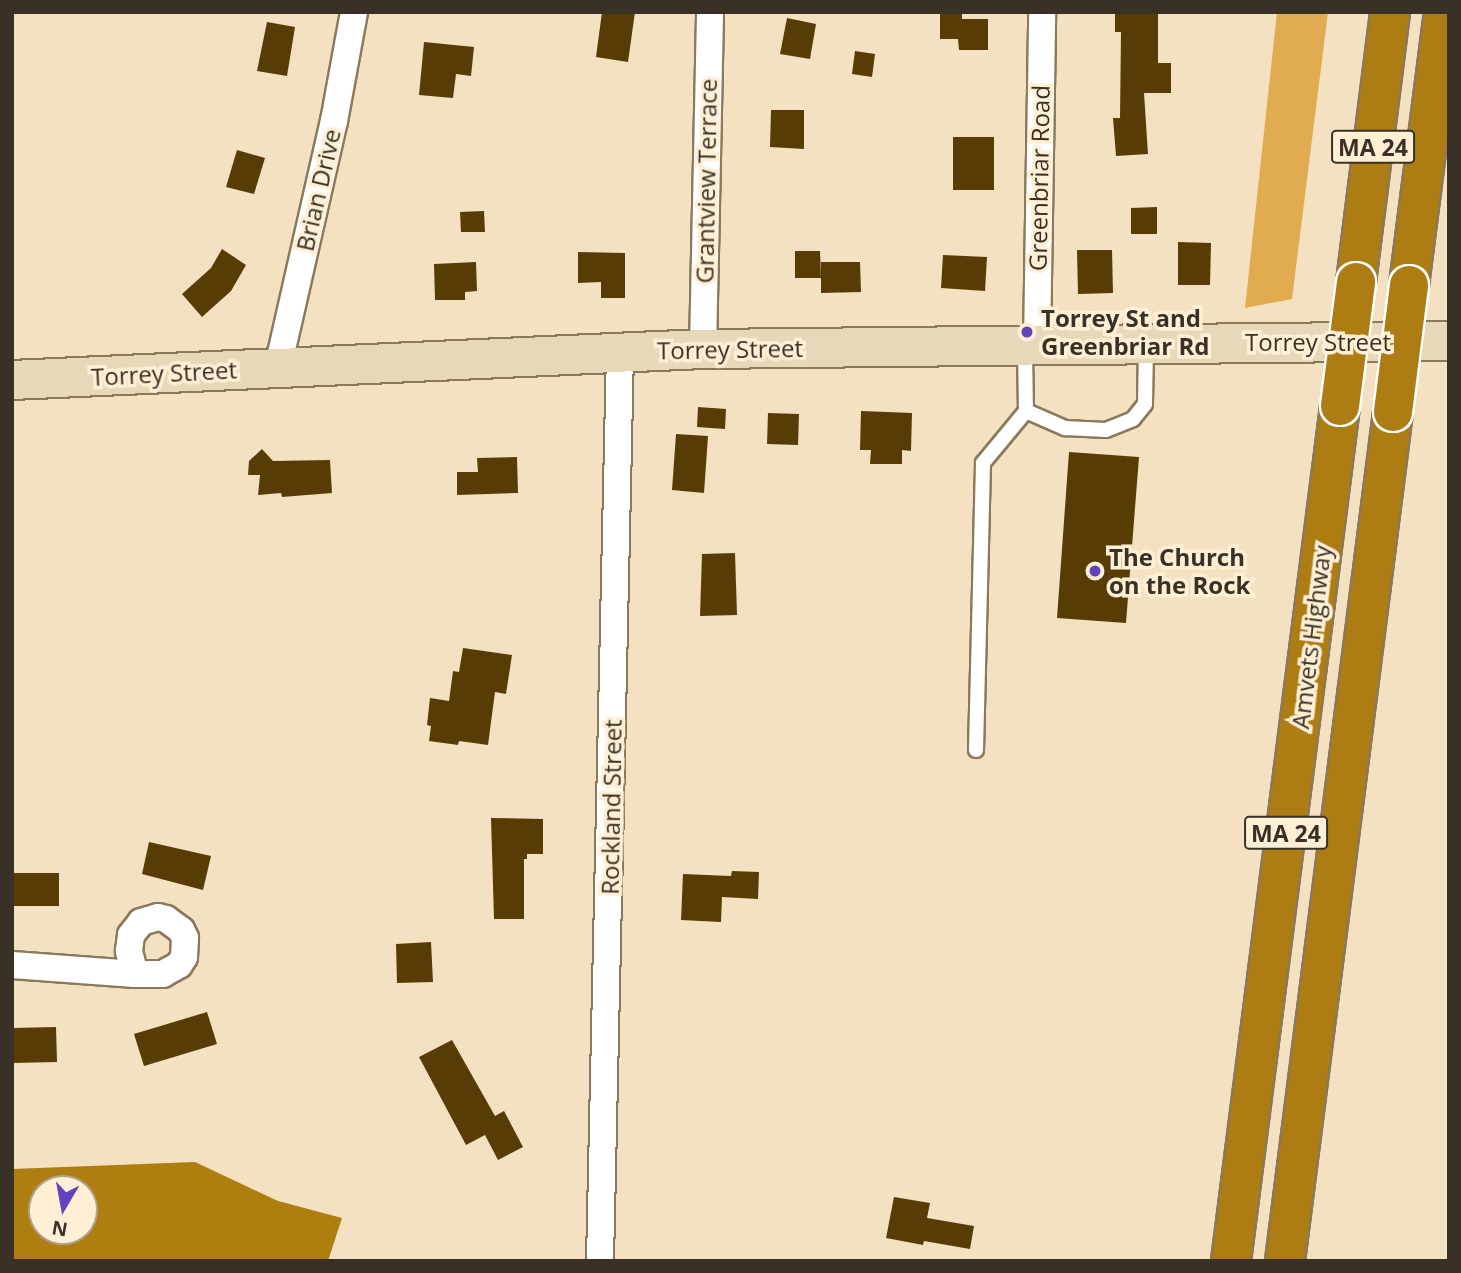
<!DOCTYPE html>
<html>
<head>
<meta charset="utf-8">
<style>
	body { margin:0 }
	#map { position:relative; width:1461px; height:1273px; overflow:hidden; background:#f4e1c1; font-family:"Open Sans",sans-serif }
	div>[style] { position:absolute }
	.forest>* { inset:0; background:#e0ac4f }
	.water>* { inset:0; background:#af7e11 }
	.building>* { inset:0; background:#573d05 }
	.roads { filter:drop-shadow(2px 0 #8b795c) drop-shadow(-2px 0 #8b795c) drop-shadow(0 2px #8b795c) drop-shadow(0 -2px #8b795c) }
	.lane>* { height:14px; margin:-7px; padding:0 7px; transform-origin:7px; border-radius:7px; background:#fff }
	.street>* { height:26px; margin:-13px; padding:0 13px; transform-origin:13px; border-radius:13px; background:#fff }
	.secondary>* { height:38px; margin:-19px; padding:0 19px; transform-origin:19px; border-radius:19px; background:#e6d8b8 }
	.highway>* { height:38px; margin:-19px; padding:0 19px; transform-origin:19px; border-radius:19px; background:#ad7c13 }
	.bridges { filter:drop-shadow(2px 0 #fff) drop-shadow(-2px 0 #fff) drop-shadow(0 2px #fff) drop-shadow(0 -2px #fff) }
	.highway-bridge>* { height:38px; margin:-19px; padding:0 19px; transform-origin:19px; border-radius:19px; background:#ad7c13 }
	.dots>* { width:19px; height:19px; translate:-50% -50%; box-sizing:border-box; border:4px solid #feefd5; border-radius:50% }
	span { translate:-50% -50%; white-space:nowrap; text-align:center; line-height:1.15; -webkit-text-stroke:7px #feefd5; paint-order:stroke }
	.shield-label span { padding:2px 5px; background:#feefd5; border:2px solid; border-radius:5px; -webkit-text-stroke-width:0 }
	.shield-label { font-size:23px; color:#393125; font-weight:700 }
	.street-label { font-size:24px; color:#393125 }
	.poi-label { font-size:24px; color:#393125; font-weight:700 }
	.left { translate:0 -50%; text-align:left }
	.frame { position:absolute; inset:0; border:14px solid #393125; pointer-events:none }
	.north { position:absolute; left:28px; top:1175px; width:70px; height:70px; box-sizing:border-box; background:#feefd5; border:2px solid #afa38f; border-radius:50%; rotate:190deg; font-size:19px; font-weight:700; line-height:28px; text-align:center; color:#393125 }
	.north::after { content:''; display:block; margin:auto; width:24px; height:32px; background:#6243bb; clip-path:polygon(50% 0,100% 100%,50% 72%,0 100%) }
</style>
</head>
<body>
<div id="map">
	<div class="forest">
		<div style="clip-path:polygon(1277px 12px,1328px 12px,1292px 299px,1245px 308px)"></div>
	</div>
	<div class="water">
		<div style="clip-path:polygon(evenodd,195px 1162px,278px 1201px,342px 1218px,328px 1261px,12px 1261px,12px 1169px,195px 1162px,42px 1189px,84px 1189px,84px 1231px,42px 1231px,42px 1189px)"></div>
	</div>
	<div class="building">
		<div style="clip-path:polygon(602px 12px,635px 12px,628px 62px,596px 57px)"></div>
		<div style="clip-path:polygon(1115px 12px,1158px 12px,1158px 63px,1171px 63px,1171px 93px,1144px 93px,1148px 154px,1116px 156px,1113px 118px,1120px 118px,1121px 32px,1115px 32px)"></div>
		<div style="clip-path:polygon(940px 13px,962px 13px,962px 19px,988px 19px,988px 50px,959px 50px,958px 39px,940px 39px)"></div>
		<div style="clip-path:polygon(787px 18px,816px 24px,810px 59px,780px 54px)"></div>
		<div style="clip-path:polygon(267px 22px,295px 27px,287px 76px,257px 71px)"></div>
		<div style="clip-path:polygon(424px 42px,474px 47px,471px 76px,456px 74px,453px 98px,419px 95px)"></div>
		<div style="clip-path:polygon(855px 51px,875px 54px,872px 77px,852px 74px)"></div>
		<div style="clip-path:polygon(771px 110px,804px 110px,804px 149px,770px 147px)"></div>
		<div style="clip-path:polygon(953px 137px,994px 137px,994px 190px,953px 190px)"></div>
		<div style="clip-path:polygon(237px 150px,265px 158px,254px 194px,226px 187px)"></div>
		<div style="clip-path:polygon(1157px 207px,1157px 234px,1131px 234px,1131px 208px)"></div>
		<div style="clip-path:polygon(484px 211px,485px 232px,461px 232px,460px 212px)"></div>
		<div style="clip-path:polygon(1178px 242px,1211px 243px,1210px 285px,1178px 285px)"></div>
		<div style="clip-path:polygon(222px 249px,246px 265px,231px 291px,202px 317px,182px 294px,211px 268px)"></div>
		<div style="clip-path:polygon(1077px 250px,1112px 250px,1113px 293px,1078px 294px)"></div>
		<div style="clip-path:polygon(795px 251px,820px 251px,821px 278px,795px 278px)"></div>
		<div style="clip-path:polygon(578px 252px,625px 253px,625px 298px,601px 298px,601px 282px,578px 283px)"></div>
		<div style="clip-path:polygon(943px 255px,987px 257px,985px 291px,941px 288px)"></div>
		<div style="clip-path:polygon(476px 262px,477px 291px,465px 292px,465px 300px,435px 300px,434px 264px)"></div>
		<div style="clip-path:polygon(821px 262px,860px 262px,861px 292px,821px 293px)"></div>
		<div style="clip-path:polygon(698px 407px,726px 409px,725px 429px,697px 427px)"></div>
		<div style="clip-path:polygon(861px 411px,912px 413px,911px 451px,902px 450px,902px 464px,870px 464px,871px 450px,860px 450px)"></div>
		<div style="clip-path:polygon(768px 413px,799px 414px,798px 445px,767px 444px)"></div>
		<div style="clip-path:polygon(676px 434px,708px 436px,704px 493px,672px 490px)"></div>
		<div style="clip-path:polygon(262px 449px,273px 461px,330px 460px,332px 493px,282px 497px,281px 493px,258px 495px,260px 475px,248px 475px,249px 461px)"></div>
		<div style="clip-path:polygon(1069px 452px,1139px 457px,1126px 623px,1057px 618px)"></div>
		<div style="clip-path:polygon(517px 457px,518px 493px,457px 495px,457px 472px,478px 472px,477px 458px)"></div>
		<div style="clip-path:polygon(735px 553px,737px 615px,700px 616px,702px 554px)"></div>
		<div style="clip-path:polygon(463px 648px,512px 655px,506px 694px,495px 692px,488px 745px,459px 741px,458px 745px,429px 741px,431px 726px,427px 725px,430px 698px,449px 701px,453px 671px,459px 672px)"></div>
		<div style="clip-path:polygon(491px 818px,543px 819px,543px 854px,527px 854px,527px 859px,524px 859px,524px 919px,494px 919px)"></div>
		<div style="clip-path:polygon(149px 842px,211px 856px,203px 890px,142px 874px)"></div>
		<div style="clip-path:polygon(732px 871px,759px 872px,758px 899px,722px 897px,721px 922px,681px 920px,683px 874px,731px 876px)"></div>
		<div style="clip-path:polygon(12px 873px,59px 873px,59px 906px,12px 906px)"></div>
		<div style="clip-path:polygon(431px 942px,433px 982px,397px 983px,396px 944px)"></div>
		<div style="clip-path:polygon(207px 1012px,217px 1044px,144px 1066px,134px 1034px)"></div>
		<div style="clip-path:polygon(56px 1027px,57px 1062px,12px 1063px,12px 1028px)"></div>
		<div style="clip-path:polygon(452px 1040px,495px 1116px,504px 1111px,523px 1147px,498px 1160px,485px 1135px,466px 1145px,419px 1057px)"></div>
		<div style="clip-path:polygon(894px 1197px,930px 1203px,927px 1218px,974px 1226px,970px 1249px,924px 1241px,923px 1245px,886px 1238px)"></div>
	</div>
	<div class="roads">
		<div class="lane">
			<div style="left:1025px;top:349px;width:62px;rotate:89.1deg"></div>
			<div style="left:1026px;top:411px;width:43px;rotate:23.6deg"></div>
			<div style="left:1065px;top:428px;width:41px;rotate:2.8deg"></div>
			<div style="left:1106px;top:430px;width:29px;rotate:-22deg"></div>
			<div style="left:1133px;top:419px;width:19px;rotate:-51deg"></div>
			<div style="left:1145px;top:404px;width:58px;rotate:-89deg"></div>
			<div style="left:976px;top:750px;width:287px;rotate:-88.6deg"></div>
			<div style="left:983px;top:463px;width:67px;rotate:-50.4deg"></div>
		</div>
		<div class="street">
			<div style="left:1037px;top:344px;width:332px;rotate:-89.1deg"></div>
			<div style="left:703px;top:349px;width:337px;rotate:-88.8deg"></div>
			<div style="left:278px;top:367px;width:252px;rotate:-77.2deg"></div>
			<div style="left:334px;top:121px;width:111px;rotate:-79.6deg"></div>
			<div style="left:158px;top:917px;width:8px;rotate:14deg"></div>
			<div style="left:166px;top:919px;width:19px;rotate:36deg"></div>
			<div style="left:181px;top:930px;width:9px;rotate:63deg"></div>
			<div style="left:185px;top:938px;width:19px;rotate:93deg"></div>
			<div style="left:184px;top:957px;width:9px;rotate:122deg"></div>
			<div style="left:179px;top:965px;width:18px;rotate:151deg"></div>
			<div style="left:163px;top:974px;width:28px;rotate:180deg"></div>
			<div style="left:135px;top:974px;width:24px;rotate:-105deg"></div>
			<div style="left:129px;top:951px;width:16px;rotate:-83deg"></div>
			<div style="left:131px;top:935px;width:16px;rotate:-52deg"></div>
			<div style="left:141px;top:922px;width:18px;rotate:-16deg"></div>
			<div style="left:12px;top:965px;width:123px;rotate:4.2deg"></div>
			<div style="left:600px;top:1261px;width:909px;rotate:-88.74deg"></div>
		</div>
		<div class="secondary">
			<div style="left:12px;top:380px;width:692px;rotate:-2.57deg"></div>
			<div style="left:703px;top:349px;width:746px;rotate:-0.61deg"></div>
		</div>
		<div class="highway">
			<div style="left:1356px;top:282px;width:272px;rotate:-82.8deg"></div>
			<div style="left:1409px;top:285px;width:275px;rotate:-82.7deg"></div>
			<div style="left:1231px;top:1261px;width:862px;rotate:-82.73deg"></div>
			<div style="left:1285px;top:1261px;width:856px;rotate:-82.75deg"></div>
		</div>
	</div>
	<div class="bridges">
		<div class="highway-bridge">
			<div style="left:1340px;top:406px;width:125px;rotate:-82.6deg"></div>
			<div style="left:1393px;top:412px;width:128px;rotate:-82.8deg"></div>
		</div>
	</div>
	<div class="dots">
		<div style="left:1027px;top:332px;background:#6243bb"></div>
		<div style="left:1095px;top:571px;background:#6243bb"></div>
	</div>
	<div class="shield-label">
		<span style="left:1373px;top:147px">MA 24</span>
		<span style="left:1286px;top:833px">MA 24</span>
	</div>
	<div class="street-label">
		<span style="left:1039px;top:178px;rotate:-89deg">Greenbriar Road</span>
		<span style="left:706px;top:181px;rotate:-89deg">Grantview Terrace</span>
		<span style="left:318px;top:190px;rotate:-77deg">Brian Drive</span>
		<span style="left:1318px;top:342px">Torrey Street</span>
		<span style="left:730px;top:349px;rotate:-1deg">Torrey Street</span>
		<span style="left:164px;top:373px;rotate:-3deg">Torrey Street</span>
		<span style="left:1311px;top:637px;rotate:-83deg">Amvets Highway</span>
		<span style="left:611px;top:807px;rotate:-89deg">Rockland Street</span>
	</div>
	<div class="poi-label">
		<span class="left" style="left:1041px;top:332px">Torrey St and<br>Greenbriar Rd</span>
		<span class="left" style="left:1109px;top:571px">The Church<br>on the Rock</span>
	</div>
	<div class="frame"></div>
	<div class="north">N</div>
</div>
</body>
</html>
